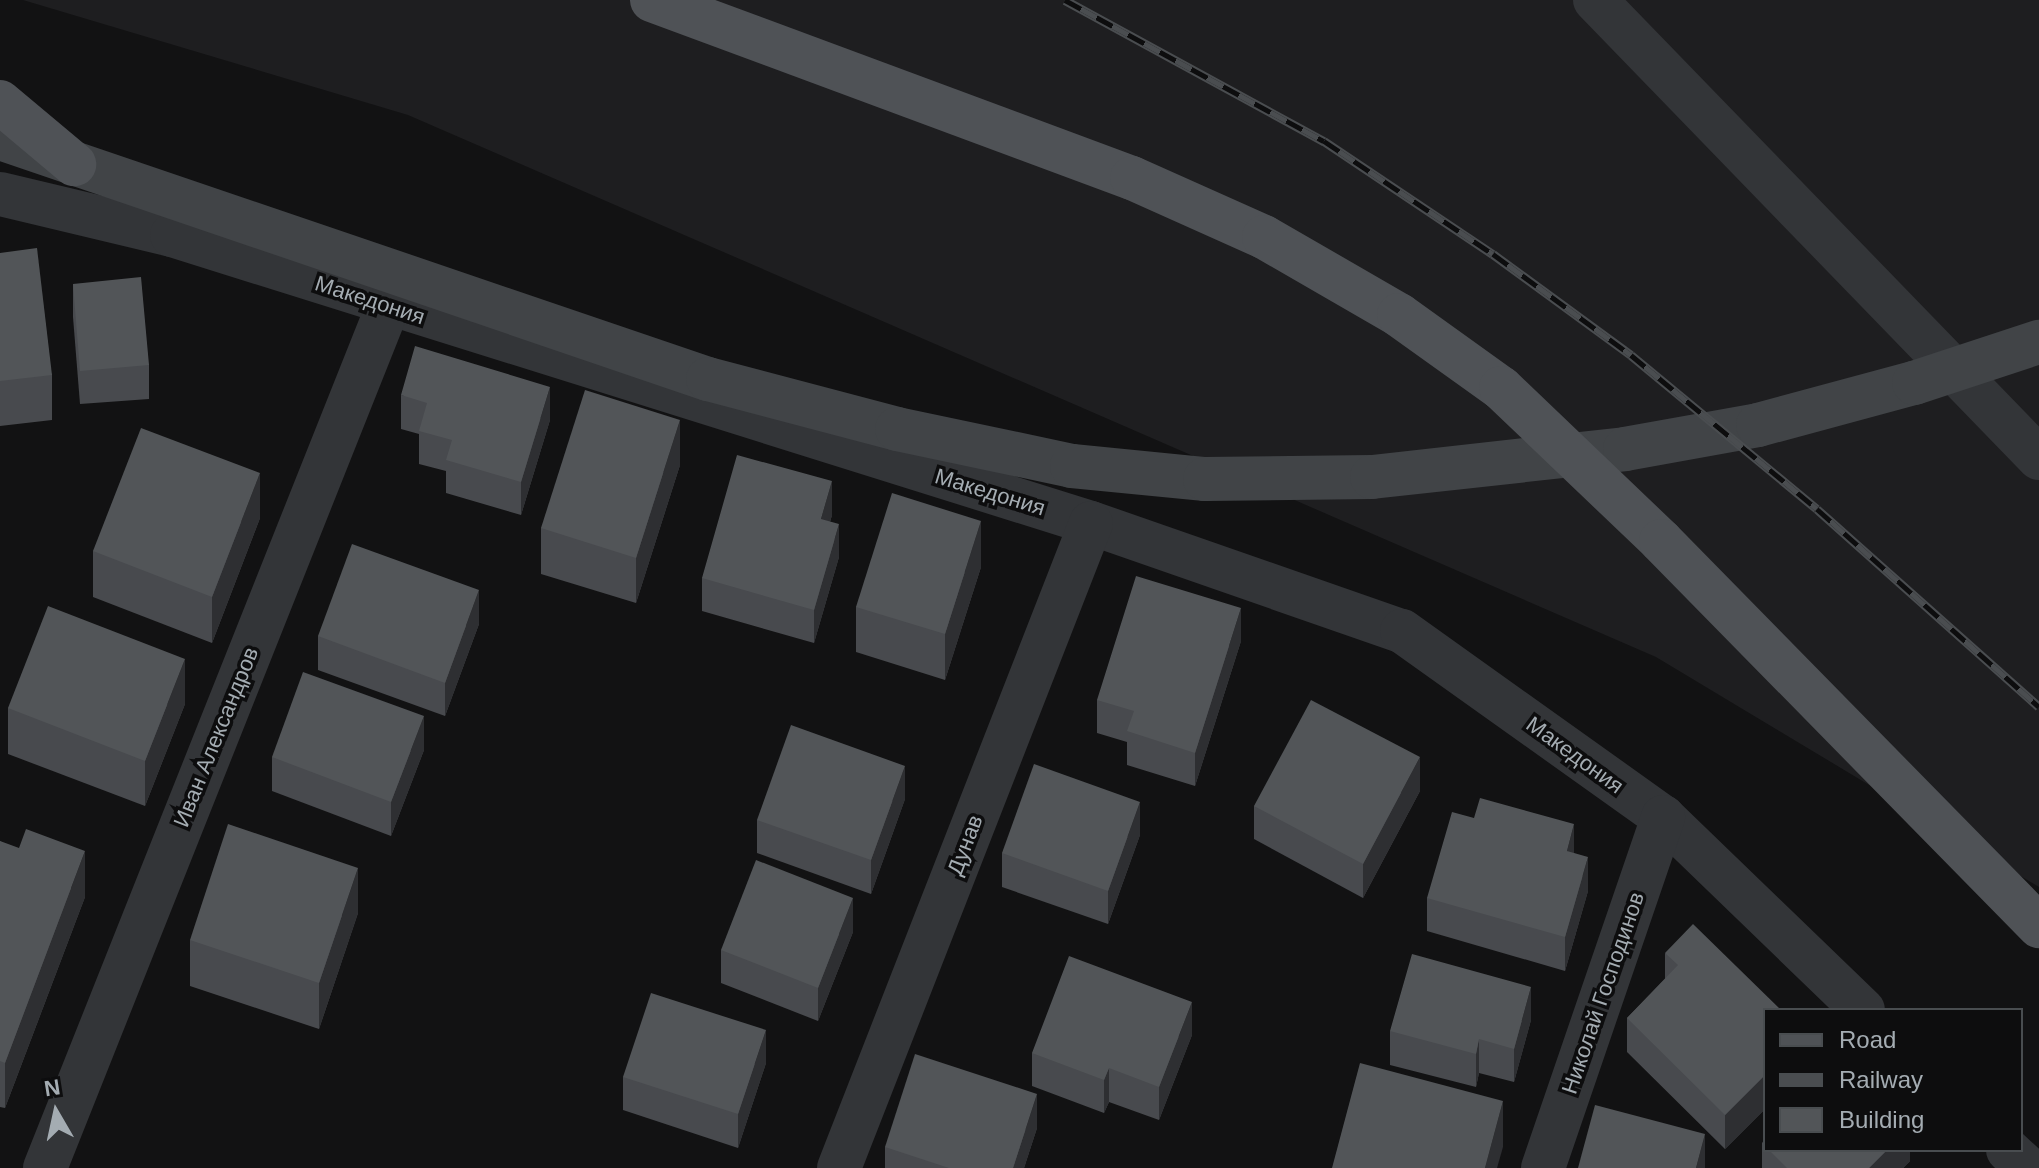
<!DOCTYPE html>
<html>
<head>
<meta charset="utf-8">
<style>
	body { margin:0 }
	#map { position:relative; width:2039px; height:1168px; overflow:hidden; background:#121213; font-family:Arial,sans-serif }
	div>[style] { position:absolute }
	.built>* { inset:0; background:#1e1e20 }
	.minor>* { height:44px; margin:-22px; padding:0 22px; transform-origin:22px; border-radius:22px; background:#333538 }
	.secondary>* { height:44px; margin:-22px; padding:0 22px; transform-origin:22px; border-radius:22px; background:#414447 }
	.primary>* { height:44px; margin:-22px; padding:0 22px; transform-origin:22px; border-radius:22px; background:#4f5256 }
	.rail>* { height:9px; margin-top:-4.5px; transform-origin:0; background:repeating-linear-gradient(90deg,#0d0d0e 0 18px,#4a4d50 0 36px); box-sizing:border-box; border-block:2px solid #4a4d50 }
	.wall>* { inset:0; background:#484a4e }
	.shaded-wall>* { inset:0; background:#2e2f32 }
	.building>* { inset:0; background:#525558 }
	span { translate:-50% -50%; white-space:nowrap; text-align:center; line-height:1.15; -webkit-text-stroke:7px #0d0d0e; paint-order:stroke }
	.street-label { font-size:22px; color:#a4acb2 }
	.legend { position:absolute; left:1763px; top:1008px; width:260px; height:144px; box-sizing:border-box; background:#0d0d0e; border:2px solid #494d50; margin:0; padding:10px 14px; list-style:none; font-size:24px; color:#a4acb2 }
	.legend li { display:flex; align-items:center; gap:16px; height:40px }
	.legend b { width:40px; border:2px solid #494d50 }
	.north { position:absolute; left:16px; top:1072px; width:80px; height:80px; -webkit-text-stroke:6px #0d0d0e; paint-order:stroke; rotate:351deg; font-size:22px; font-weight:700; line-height:32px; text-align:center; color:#a4acb2 }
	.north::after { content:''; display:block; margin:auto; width:28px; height:36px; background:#a4acb2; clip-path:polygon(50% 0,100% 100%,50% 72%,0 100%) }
</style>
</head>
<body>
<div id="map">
	<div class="built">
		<div style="clip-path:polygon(23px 0,2039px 0,2039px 887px,1656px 657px,408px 115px)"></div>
	</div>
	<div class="minor">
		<div style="left:1595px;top:0;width:638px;rotate:45.89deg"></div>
		<div style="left:0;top:194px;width:177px;rotate:13.4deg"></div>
		<div style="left:172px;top:235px;width:963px;rotate:17.4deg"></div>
		<div style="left:1091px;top:523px;width:329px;rotate:19.2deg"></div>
		<div style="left:1402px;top:631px;width:320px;rotate:35.5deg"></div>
		<div style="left:1663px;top:817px;width:278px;rotate:44deg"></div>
		<div style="left:2008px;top:1150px;width:26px;rotate:43deg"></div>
		<div style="left:45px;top:1168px;width:928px;rotate:-68.3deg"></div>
		<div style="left:839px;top:1168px;width:692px;rotate:-68.66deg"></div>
		<div style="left:1543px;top:1168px;width:371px;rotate:-71.1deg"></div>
	</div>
	<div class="secondary">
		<div style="left:0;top:138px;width:748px;rotate:18.8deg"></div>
		<div style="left:708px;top:379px;width:196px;rotate:14.8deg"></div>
		<div style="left:897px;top:429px;width:179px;rotate:11.9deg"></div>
		<div style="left:1072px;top:466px;width:134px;rotate:5.6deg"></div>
		<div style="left:1205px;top:479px;width:167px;rotate:-0.7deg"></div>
		<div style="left:1372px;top:477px;width:255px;rotate:-6.3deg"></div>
		<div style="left:1625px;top:449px;width:135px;rotate:-10.2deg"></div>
		<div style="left:1758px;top:425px;width:162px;rotate:-15.1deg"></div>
		<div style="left:1914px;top:383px;width:132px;rotate:-18.2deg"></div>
	</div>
	<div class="primary">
		<div style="left:652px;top:0;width:512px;rotate:20.35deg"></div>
		<div style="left:1132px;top:178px;width:145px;rotate:24.1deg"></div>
		<div style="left:1264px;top:237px;width:156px;rotate:30deg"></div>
		<div style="left:1399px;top:315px;width:125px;rotate:35.6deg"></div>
		<div style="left:1501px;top:388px;width:221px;rotate:43.7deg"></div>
		<div style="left:1661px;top:541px;width:540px;rotate:45.53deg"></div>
		<div style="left:0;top:102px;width:97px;rotate:40deg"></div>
	</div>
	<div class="rail">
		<div style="left:1065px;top:0;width:295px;rotate:28.6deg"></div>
		<div style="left:1324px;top:141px;width:203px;rotate:33.8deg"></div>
		<div style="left:1493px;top:254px;width:171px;rotate:36.2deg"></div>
		<div style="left:1631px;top:355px;width:241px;rotate:39.6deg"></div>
		<div style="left:1817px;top:509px;width:297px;rotate:41.7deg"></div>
	</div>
	<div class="wall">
		<div style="clip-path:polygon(0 253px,52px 375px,52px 420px,0 426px)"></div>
		<div style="clip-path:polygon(73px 284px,149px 365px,149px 399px,80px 404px,73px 317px)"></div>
		<div style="clip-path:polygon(401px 395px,550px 420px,521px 515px,446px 493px,446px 471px,419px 464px,419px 434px,401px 429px)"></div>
		<div style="clip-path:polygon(680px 465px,636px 603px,541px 574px,541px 528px)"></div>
		<div style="clip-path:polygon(832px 515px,830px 522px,839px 557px,814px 643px,702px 611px,702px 578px)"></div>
		<div style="clip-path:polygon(260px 518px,212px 643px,93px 597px,93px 551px)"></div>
		<div style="clip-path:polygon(981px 567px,945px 680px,856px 652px,856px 607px)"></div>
		<div style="clip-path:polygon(479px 624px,445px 716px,318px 670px,318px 636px)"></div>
		<div style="clip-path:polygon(1241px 641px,1195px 786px,1127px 765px,1127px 742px,1097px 733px,1097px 700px)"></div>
		<div style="clip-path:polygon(185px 704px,145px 806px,8px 754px,8px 708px)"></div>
		<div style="clip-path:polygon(424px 750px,391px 836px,272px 791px,272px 757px)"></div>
		<div style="clip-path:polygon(1420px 791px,1363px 898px,1254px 839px,1254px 806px)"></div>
		<div style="clip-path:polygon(905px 799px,871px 894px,757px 853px,757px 820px)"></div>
		<div style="clip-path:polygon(1140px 835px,1108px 924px,1002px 887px,1002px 853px)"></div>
		<div style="clip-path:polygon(0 841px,85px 897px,5px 1108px,0 1107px)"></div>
		<div style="clip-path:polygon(1574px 853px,1588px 891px,1565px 971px,1427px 931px,1427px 898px)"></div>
		<div style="clip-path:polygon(358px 913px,319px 1029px,190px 986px,190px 940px)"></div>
		<div style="clip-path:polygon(853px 932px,818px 1021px,721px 983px,721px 950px)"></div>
		<div style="clip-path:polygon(1665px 953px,1765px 1010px,1765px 1109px,1725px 1149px,1627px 1052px,1627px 1018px,1665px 979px)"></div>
		<div style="clip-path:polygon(1531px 1020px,1514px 1082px,1479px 1073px,1476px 1087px,1390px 1065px,1390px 1031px)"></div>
		<div style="clip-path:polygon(1192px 1035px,1159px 1120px,1109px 1102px,1104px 1113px,1032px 1086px,1032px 1053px)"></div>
		<div style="clip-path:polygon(766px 1063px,738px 1148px,623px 1110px,623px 1077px)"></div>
		<div style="clip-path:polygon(1037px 1128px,1024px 1168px,885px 1168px,885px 1147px)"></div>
		<div style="clip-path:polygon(1765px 1139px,1765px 1150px,1910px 1150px,1910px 1161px,1903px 1168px,1762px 1168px,1762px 1143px)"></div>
	</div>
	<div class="shaded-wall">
		<div style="clip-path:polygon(550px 387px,550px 420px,521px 515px,521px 482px)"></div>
		<div style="clip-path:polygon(680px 420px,680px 465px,636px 603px,636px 558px)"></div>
		<div style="clip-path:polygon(260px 473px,260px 518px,212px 643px,212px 597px)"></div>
		<div style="clip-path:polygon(832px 481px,832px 515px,821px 553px,821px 519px)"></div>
		<div style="clip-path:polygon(981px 521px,981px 567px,945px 680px,945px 634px)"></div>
		<div style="clip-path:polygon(839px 524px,839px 557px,814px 643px,814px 610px)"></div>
		<div style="clip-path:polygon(479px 590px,479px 624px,445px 716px,445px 683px)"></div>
		<div style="clip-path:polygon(1241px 608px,1241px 641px,1195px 786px,1195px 753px)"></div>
		<div style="clip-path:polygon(185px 659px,185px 704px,145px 806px,145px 761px)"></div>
		<div style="clip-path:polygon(424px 716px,424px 750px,391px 836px,391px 802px)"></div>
		<div style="clip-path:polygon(1420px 757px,1420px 791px,1363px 898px,1363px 864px)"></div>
		<div style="clip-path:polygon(905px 766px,905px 799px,871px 894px,871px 860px)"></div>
		<div style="clip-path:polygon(1140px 802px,1140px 835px,1108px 924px,1108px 891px)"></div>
		<div style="clip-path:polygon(1574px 824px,1574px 858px,1567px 851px)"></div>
		<div style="clip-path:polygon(85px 851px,85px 897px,5px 1108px,5px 1063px)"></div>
		<div style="clip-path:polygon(1588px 857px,1588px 891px,1565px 971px,1565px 937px)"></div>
		<div style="clip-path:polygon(358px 868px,358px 913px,319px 1029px,319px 983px)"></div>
		<div style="clip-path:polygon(853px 898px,853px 932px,818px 1021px,818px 988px)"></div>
		<div style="clip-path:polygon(1531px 987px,1531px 1020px,1514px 1082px,1514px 1049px)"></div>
		<div style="clip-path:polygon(1192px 1002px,1192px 1035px,1159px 1120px,1159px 1087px)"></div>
		<div style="clip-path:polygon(766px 1030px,766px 1063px,738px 1148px,738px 1114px)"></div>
		<div style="clip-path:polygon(1479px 1039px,1479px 1073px,1476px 1087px,1476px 1054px)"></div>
		<div style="clip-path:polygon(1109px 1068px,1109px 1102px,1104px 1113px,1104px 1080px)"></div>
		<div style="clip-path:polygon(1765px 1075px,1765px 1109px,1725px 1149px,1725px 1115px)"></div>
		<div style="clip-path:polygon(1037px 1094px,1037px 1128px,1024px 1168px,1013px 1168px)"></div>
		<div style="clip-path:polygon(1503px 1101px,1503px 1147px,1497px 1168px,1485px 1168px)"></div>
		<div style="clip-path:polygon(1705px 1134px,1705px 1168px,1696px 1168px)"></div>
		<div style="clip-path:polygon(1887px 1150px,1910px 1150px,1910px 1161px,1903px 1168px,1869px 1168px)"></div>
	</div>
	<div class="building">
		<div style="clip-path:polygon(37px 248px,52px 375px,0 381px,0 253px)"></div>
		<div style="clip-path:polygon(141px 277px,149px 365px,80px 371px,73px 284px)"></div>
		<div style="clip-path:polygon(415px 346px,550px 387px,521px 482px,446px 460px,452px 440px,419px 431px,427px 403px,401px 395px)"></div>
		<div style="clip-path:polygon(585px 390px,680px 420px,636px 558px,541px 528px)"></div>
		<div style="clip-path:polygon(141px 428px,260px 473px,212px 597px,93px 551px)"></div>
		<div style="clip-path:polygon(737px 455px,832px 481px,821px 519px,839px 524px,814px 610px,702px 578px)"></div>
		<div style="clip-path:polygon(892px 493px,981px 521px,945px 634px,856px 607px)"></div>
		<div style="clip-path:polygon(352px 544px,479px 590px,445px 683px,318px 636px)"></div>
		<div style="clip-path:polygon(1136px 576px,1241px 608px,1195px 753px,1127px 731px,1134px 711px,1097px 700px)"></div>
		<div style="clip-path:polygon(48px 606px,185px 659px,145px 761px,8px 708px)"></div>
		<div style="clip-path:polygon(303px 672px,424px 716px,391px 802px,272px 757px)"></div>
		<div style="clip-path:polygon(1311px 700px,1420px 757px,1363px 864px,1254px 806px)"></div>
		<div style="clip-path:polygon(791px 725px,905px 766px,871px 860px,757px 820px)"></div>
		<div style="clip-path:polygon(1034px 764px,1140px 802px,1108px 891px,1002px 853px)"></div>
		<div style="clip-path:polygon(1480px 798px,1574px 824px,1567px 851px,1588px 857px,1565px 937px,1427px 898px,1452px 812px,1474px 818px)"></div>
		<div style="clip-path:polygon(228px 824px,358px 868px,319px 983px,190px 940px)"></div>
		<div style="clip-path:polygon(26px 829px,85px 851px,5px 1063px,0 1061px,0 841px,19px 848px)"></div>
		<div style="clip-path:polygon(756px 860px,853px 898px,818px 988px,721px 950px)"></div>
		<div style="clip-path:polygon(1693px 924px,1781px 1010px,1765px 1010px,1765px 1075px,1725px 1115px,1627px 1018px,1678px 965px,1665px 953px)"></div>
		<div style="clip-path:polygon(1412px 954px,1531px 987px,1514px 1049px,1479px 1039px,1476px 1054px,1390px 1031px)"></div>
		<div style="clip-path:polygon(1069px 956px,1192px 1002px,1159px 1087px,1109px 1068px,1104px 1080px,1032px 1053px)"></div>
		<div style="clip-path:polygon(651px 993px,766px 1030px,738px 1114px,623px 1077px)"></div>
		<div style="clip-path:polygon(915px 1054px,1037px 1094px,1013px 1168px,949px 1168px,885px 1147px)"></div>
		<div style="clip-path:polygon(1360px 1063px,1503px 1101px,1485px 1168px,1332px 1168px)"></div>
		<div style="clip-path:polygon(1595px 1105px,1705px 1134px,1696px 1168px,1578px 1168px)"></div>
		<div style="clip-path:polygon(1769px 1150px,1887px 1150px,1869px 1168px,1787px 1168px)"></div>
	</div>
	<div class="street-label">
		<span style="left:370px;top:300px;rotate:18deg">Македония</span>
		<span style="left:990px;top:492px;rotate:17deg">Македония</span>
		<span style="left:216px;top:737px;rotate:-68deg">Иван Александров</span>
		<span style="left:1575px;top:755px;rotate:36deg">Македония</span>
		<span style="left:965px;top:845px;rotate:-69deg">Дунав</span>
		<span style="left:1603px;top:993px;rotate:-71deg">Николай Господинов</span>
	</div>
	<ul class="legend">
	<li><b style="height:10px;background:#4f5256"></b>Road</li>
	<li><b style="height:10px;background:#4a4d50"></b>Railway</li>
	<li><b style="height:22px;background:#525558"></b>Building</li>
	</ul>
	<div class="north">N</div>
</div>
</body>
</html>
